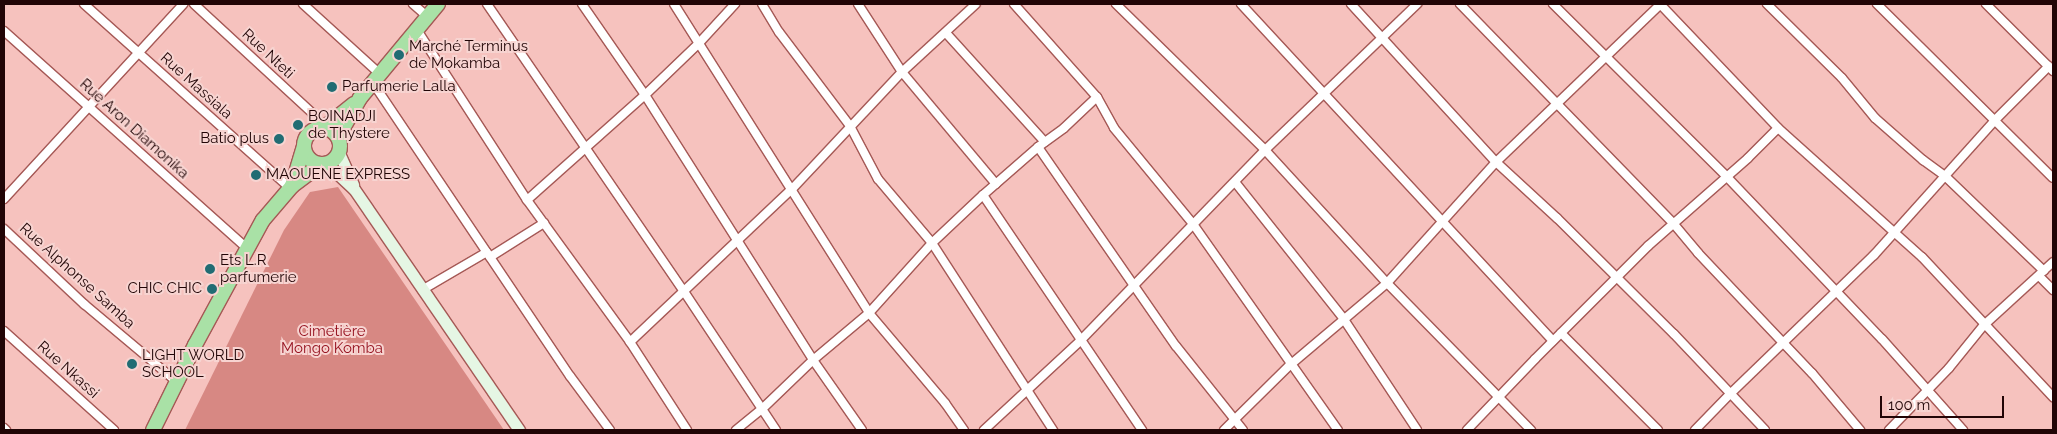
<!DOCTYPE html>
<html>
<head>
<meta charset="utf-8">
<style>
	body { margin:0 }
	#map { position:relative; width:2057px; height:434px; overflow:hidden; background:#f6c2be; font-family:Raleway,sans-serif }
	div>[style] { position:absolute }
	.green>* { inset:0; background:#d78883 }
	.roads { filter:drop-shadow(1px 0 #a55956) drop-shadow(-1px 0 #a55956) drop-shadow(0 1px #a55956) drop-shadow(0 -1px #a55956) }
	.street>* { height:8px; margin:-4px; padding:0 4px; transform-origin:4px; border-radius:4px; background:#fff }
	.secondary>* { height:11px; margin:-5.5px; padding:0 5.5px; transform-origin:5.5px; border-radius:5.5px; background:#e5f6e4 }
	.highway>* { height:14px; margin:-7px; padding:0 7px; transform-origin:7px; border-radius:7px; background:#a9e1a6 }
	.highway>.ring { margin:-7px; padding:0; box-sizing:content-box; background:none; border:14px solid #a9e1a6; border-radius:50% }
	.dots>* { width:14px; height:14px; translate:-50% -50%; box-sizing:border-box; border:2px solid #f7d4d1; border-radius:50% }
	span { translate:-50% -50%; white-space:nowrap; text-align:center; line-height:1.15; -webkit-text-stroke:4px #f7d4d1; paint-order:stroke }
	.poi-label { font-size:15px; color:#210506 }
	.left { translate:0 -50%; text-align:left }
	.right { translate:-100% -50%; text-align:right }
	.street-label { font-size:15px; color:#210506 }
	.park-label { font-size:15px; color:#95111f }
	.frame { position:absolute; inset:0; border:5px solid #210506; pointer-events:none }
	.scale { position:absolute; left:1880px; top:396px; width:124px; height:22px; box-sizing:border-box; border:2px solid #210506; border-top:0; padding-left:6px; font-size:15px; line-height:18px; white-space:nowrap; color:#210506; -webkit-text-stroke:4px #f7d4d1; paint-order:stroke }
</style>
</head>
<body>
<div id="map">
	<div class="green">
		<div style="clip-path:polygon(338px 187px,504px 430px,185px 430px,284px 230px,310px 192px)"></div>
	</div>
	<div class="roads">
		<div class="street">
			<div style="left:84px;top:4px;width:278px;rotate:41.8deg"></div>
			<div style="left:194px;top:4px;width:161px;rotate:42.7deg"></div>
			<div style="left:312px;top:113px;width:17px;rotate:65deg"></div>
			<div style="left:303px;top:4px;width:104px;rotate:42.3deg"></div>
			<div style="left:413px;top:4px;width:20px;rotate:41deg"></div>
			<div style="left:487px;top:4px;width:347px;rotate:55.6deg"></div>
			<div style="left:683px;top:290px;width:168px;rotate:56.4deg"></div>
			<div style="left:582px;top:4px;width:111px;rotate:55.3deg"></div>
			<div style="left:645px;top:95px;width:314px;rotate:57.6deg"></div>
			<div style="left:813px;top:360px;width:85px;rotate:55deg"></div>
			<div style="left:674px;top:4px;width:365px;rotate:57.7deg"></div>
			<div style="left:869px;top:313px;width:118px;rotate:49.8deg"></div>
			<div style="left:945px;top:403px;width:33px;rotate:55deg"></div>
			<div style="left:762px;top:4px;width:33px;rotate:59deg"></div>
			<div style="left:779px;top:32px;width:118px;rotate:52.9deg"></div>
			<div style="left:850px;top:126px;width:60px;rotate:62.2deg"></div>
			<div style="left:878px;top:179px;width:84px;rotate:49.8deg"></div>
			<div style="left:932px;top:243px;width:223px;rotate:57.1deg"></div>
			<div style="left:858px;top:4px;width:81px;rotate:57.1deg"></div>
			<div style="left:902px;top:72px;width:146px;rotate:50deg"></div>
			<div style="left:1014px;top:4px;width:125px;rotate:48.3deg"></div>
			<div style="left:1097px;top:97px;width:35px;rotate:61deg"></div>
			<div style="left:1114px;top:128px;width:124px;rotate:50.5deg"></div>
			<div style="left:1193px;top:224px;width:252px;rotate:54.9deg"></div>
			<div style="left:1116px;top:4px;width:209px;rotate:44.4deg"></div>
			<div style="left:1265px;top:150px;width:180px;rotate:47.5deg"></div>
			<div style="left:1387px;top:283px;width:206px;rotate:45.6deg"></div>
			<div style="left:1241px;top:4px;width:459px;rotate:47.2deg"></div>
			<div style="left:1351px;top:4px;width:214px;rotate:47.5deg"></div>
			<div style="left:1496px;top:162px;width:83px;rotate:42.6deg"></div>
			<div style="left:1557px;top:218px;width:165px;rotate:44.8deg"></div>
			<div style="left:1674px;top:334px;width:132px;rotate:46.5deg"></div>
			<div style="left:1460px;top:4px;width:305px;rotate:45.8deg"></div>
			<div style="left:1673px;top:223px;width:39px;rotate:50deg"></div>
			<div style="left:1698px;top:253px;width:166px;rotate:46.5deg"></div>
			<div style="left:1812px;top:373px;width:75px;rotate:49.9deg"></div>
			<div style="left:1553px;top:4px;width:245px;rotate:44.8deg"></div>
			<div style="left:1727px;top:177px;width:224px;rotate:46.3deg"></div>
			<div style="left:1882px;top:339px;width:122px;rotate:48.3deg"></div>
			<div style="left:1660px;top:4px;width:171px;rotate:46.4deg"></div>
			<div style="left:1778px;top:128px;width:193px;rotate:41.9deg"></div>
			<div style="left:1922px;top:257px;width:192px;rotate:46.9deg"></div>
			<div style="left:1767px;top:4px;width:105px;rotate:44.6deg"></div>
			<div style="left:1842px;top:78px;width:52px;rotate:50.5deg"></div>
			<div style="left:1875px;top:118px;width:64px;rotate:41.2deg"></div>
			<div style="left:1923px;top:160px;width:27px;rotate:36deg"></div>
			<div style="left:1945px;top:176px;width:137px;rotate:43.8deg"></div>
			<div style="left:1877px;top:4px;width:247px;rotate:44.7deg"></div>
			<div style="left:1986px;top:4px;width:95px;rotate:45deg"></div>
			<div style="left:417px;top:30px;width:202px;rotate:57.1deg"></div>
			<div style="left:527px;top:200px;width:175px;rotate:54deg"></div>
			<div style="left:4px;top:31px;width:324px;rotate:41.8deg"></div>
			<div style="left:946px;top:33px;width:147px;rotate:47.8deg"></div>
			<div style="left:373px;top:83px;width:353px;rotate:56.1deg"></div>
			<div style="left:570px;top:376px;width:67px;rotate:53.5deg"></div>
			<div style="left:1038px;top:147px;width:242px;rotate:55.3deg"></div>
			<div style="left:1176px;top:346px;width:107px;rotate:51.4deg"></div>
			<div style="left:1235px;top:182px;width:174px;rotate:51.5deg"></div>
			<div style="left:1343px;top:318px;width:134px;rotate:56.5deg"></div>
			<div style="left:983px;top:195px;width:284px;rotate:55.9deg"></div>
			<div style="left:4px;top:199px;width:265px;rotate:-47.4deg"></div>
			<div style="left:527px;top:200px;width:158px;rotate:-41.7deg"></div>
			<div style="left:645px;top:95px;width:76px;rotate:-43.9deg"></div>
			<div style="left:700px;top:42px;width:52px;rotate:-47.4deg"></div>
			<div style="left:4px;top:229px;width:110px;rotate:43.2deg"></div>
			<div style="left:84px;top:304px;width:121px;rotate:40deg"></div>
			<div style="left:490px;top:257px;width:64px;rotate:-32.2deg"></div>
			<div style="left:2039px;top:276px;width:20px;rotate:45deg"></div>
			<div style="left:422px;top:290px;width:75px;rotate:-30.3deg"></div>
			<div style="left:4px;top:331px;width:148px;rotate:42deg"></div>
			<div style="left:1561px;top:333px;width:137px;rotate:45deg"></div>
			<div style="left:4px;top:428px;width:3px;rotate:45deg"></div>
			<div style="left:687px;top:430px;width:105px;rotate:-122.9deg"></div>
			<div style="left:630px;top:342px;width:223px;rotate:-43.4deg"></div>
			<div style="left:792px;top:189px;width:161px;rotate:-46.8deg"></div>
			<div style="left:902px;top:72px;width:100px;rotate:-42.6deg"></div>
			<div style="left:736px;top:430px;width:33px;rotate:-39deg"></div>
			<div style="left:762px;top:409px;width:71px;rotate:-43.9deg"></div>
			<div style="left:813px;top:360px;width:73px;rotate:-40deg"></div>
			<div style="left:869px;top:313px;width:94px;rotate:-48deg"></div>
			<div style="left:932px;top:243px;width:70px;rotate:-43.3deg"></div>
			<div style="left:983px;top:195px;width:73px;rotate:-41.1deg"></div>
			<div style="left:1038px;top:147px;width:32px;rotate:-36deg"></div>
			<div style="left:1064px;top:128px;width:45px;rotate:-43.2deg"></div>
			<div style="left:984px;top:430px;width:131px;rotate:-42.8deg"></div>
			<div style="left:1080px;top:341px;width:266px;rotate:-45.9deg"></div>
			<div style="left:1265px;top:150px;width:211px;rotate:-43.8deg"></div>
			<div style="left:1224px;top:430px;width:93px;rotate:-44.6deg"></div>
			<div style="left:1290px;top:365px;width:127px;rotate:-40.2deg"></div>
			<div style="left:1387px;top:283px;width:163px;rotate:-48deg"></div>
			<div style="left:1496px;top:162px;width:228px;rotate:-43.8deg"></div>
			<div style="left:1467px;top:430px;width:98px;rotate:-46.2deg"></div>
			<div style="left:1535px;top:359px;width:160px;rotate:-45deg"></div>
			<div style="left:1648px;top:246px;width:133px;rotate:-41.3deg"></div>
			<div style="left:1748px;top:158px;width:42px;rotate:-45deg"></div>
			<div style="left:1695px;top:430px;width:53px;rotate:-45.8deg"></div>
			<div style="left:1732px;top:392px;width:197px;rotate:-44deg"></div>
			<div style="left:1874px;top:255px;width:181px;rotate:-48.1deg"></div>
			<div style="left:1995px;top:120px;width:76px;rotate:-45deg"></div>
			<div style="left:1889px;top:430px;width:86px;rotate:-45.9deg"></div>
			<div style="left:1949px;top:368px;width:55px;rotate:-50.9deg"></div>
			<div style="left:1984px;top:325px;width:93px;rotate:-42.4deg"></div>
		</div>
		<div class="secondary">
			<div style="left:339px;top:153px;width:35px;rotate:66deg"></div>
			<div style="left:326px;top:163px;width:38px;rotate:43deg"></div>
			<div style="left:354px;top:189px;width:292px;rotate:55.6deg"></div>
		</div>
		<div class="highway">
			<div style="left:324px;top:128px;width:38px;rotate:-39deg"></div>
			<div class="ring" style="left:304px;top:128px;width:22px;height:22px"></div>
			<div style="left:338px;top:137px;width:45px;rotate:-60.6deg"></div>
			<div style="left:360px;top:98px;width:122px;rotate:-50.3deg"></div>
			<div style="left:292px;top:186px;width:42px;rotate:-73.3deg"></div>
			<div style="left:153px;top:430px;width:95px;rotate:-63.7deg"></div>
			<div style="left:195px;top:345px;width:142px;rotate:-61.5deg"></div>
			<div style="left:263px;top:220px;width:45px;rotate:-49.5deg"></div>
			<div style="left:292px;top:186px;width:36px;rotate:-37deg"></div>
		</div>
	</div>
	<div class="dots">
		<div style="left:399px;top:55px;background:#216c73"></div>
		<div style="left:332px;top:87px;background:#216c73"></div>
		<div style="left:298px;top:125px;background:#216c73"></div>
		<div style="left:279px;top:139px;background:#216c73"></div>
		<div style="left:256px;top:175px;background:#216c73"></div>
		<div style="left:210px;top:269px;background:#216c73"></div>
		<div style="left:212px;top:289px;background:#216c73"></div>
		<div style="left:132px;top:364px;background:#216c73"></div>
	</div>
	<div class="poi-label">
		<span class="left" style="left:409px;top:55px">Marché Terminus<br>de Mokamba</span>
		<span class="left" style="left:342px;top:87px">Parfumerie Lalla</span>
		<span class="left" style="left:308px;top:125px">BOINADJI<br>de Thystere</span>
		<span class="right" style="left:269px;top:139px">Batio plus</span>
		<span class="left" style="left:266px;top:175px">MAOUENE EXPRESS</span>
		<span class="left" style="left:220px;top:269px">Ets L.R<br>parfumerie</span>
		<span class="right" style="left:202px;top:289px">CHIC CHIC</span>
		<span class="left" style="left:142px;top:364px">LIGHT WORLD<br>SCHOOL</span>
	</div>
	<div class="street-label">
		<span style="left:268px;top:54px;rotate:43deg">Rue Nteti</span>
		<span style="left:196px;top:86px;rotate:42deg">Rue Massiala</span>
		<span style="left:134px;top:129px;rotate:42deg">Rue Aron Diamonika</span>
		<span style="left:77px;top:276px;rotate:42deg">Rue Alphonse Samba</span>
		<span style="left:68px;top:370px;rotate:42deg">Rue Nkassi</span>
	</div>
	<div class="park-label">
		<span style="left:332px;top:340px">Cimetière<br>Mongo Komba</span>
	</div>
	<div class="frame"></div>
	<div class="scale">100 m</div>
</div>
</body>
</html>
